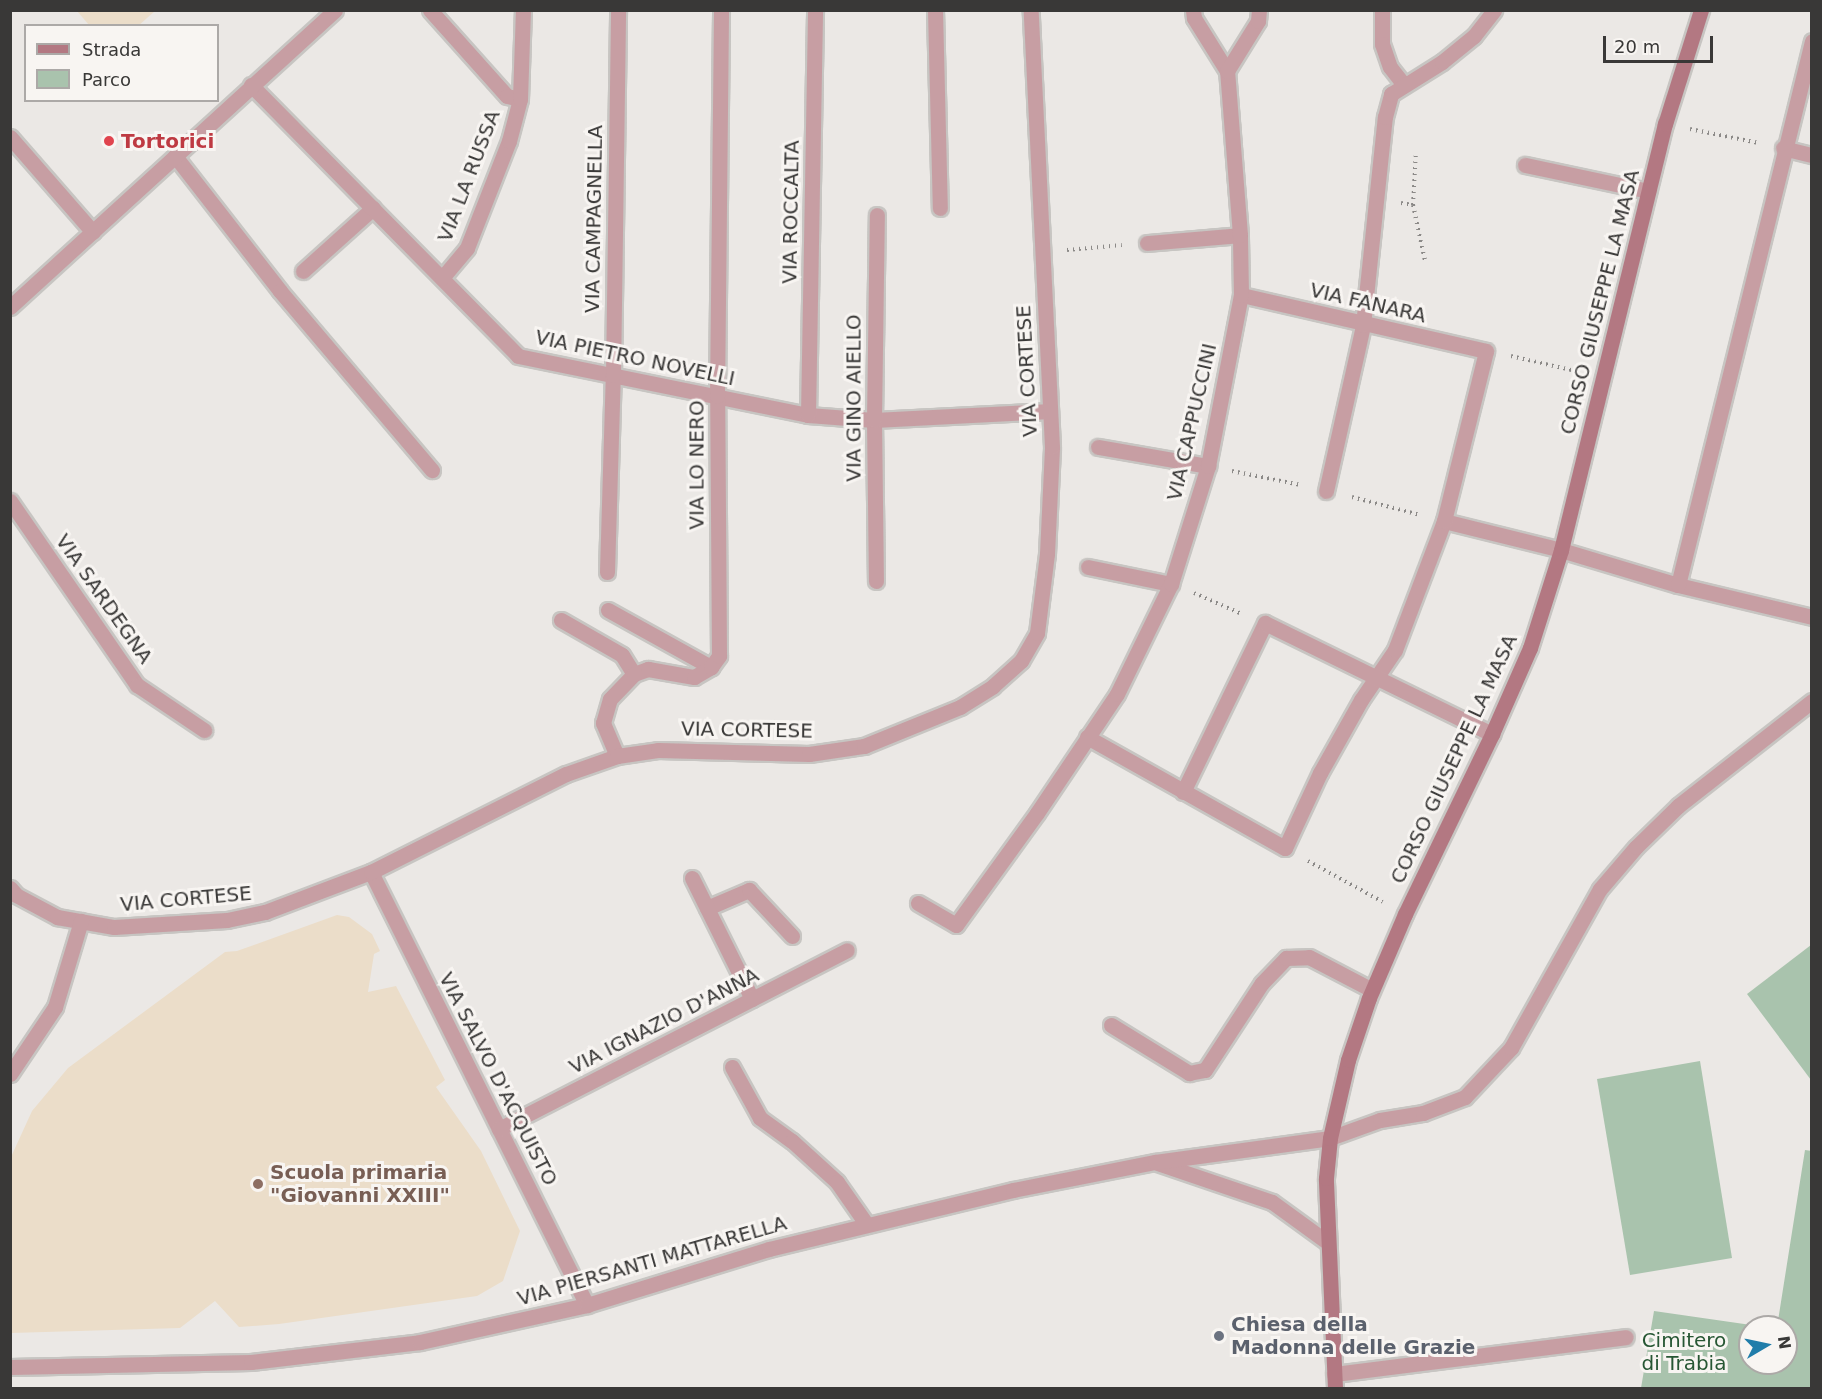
<!DOCTYPE html>
<html>
<head>
<meta charset="utf-8">
<style>
	body { margin:0 }
	#map { position:relative; width:1822px; height:1399px; overflow:hidden; background:#ebe8e5; font-family:"DejaVu Sans",sans-serif }
	div>[style] { position:absolute }
	.education>* { inset:0; background:#ebddc9 }
	.green>* { inset:0; background:#a9c3ad }
	.path>* { height:4px; margin-top:-2px; transform-origin:0; background:repeating-linear-gradient(90deg,#8b8987 0 1.5px,transparent 0 6px) }
	.roads { filter:drop-shadow(2px 0 #c7c5c2) drop-shadow(-2px 0 #c7c5c2) drop-shadow(0 2px #c7c5c2) drop-shadow(0 -2px #c7c5c2) }
	.lane>* { height:15px; margin:-7.5px; padding:0 7.5px; transform-origin:7.5px; border-radius:7.5px; background:#c79ea3 }
	.street>* { height:15px; margin:-7.5px; padding:0 7.5px; transform-origin:7.5px; border-radius:7.5px; background:#c79ea3 }
	.secondary>* { height:15px; margin:-7.5px; padding:0 7.5px; transform-origin:7.5px; border-radius:7.5px; background:#b37882 }
	.dots>* { width:16px; height:16px; translate:-50% -50%; box-sizing:border-box; border:3px solid #f8f5f2; border-radius:50% }
	span { translate:-50% -50%; white-space:nowrap; text-align:center; line-height:1.15; -webkit-text-stroke:6px #f8f5f2; paint-order:stroke }
	.health-label { font-size:20px; color:#be3a42; font-weight:700 }
	.left { translate:0 -50%; text-align:left }
	.street-label { font-size:20px; color:#393837 }
	.education-label { font-size:20px; color:#785e54; font-weight:700 }
	.worship-label { font-size:20px; color:#5b616d; font-weight:700 }
	.park-label { font-size:20px; color:#275734 }
	.frame { position:absolute; inset:0; border:12px solid #393837; pointer-events:none }
	.legend { position:absolute; left:24px; top:24px; width:195px; height:78px; box-sizing:border-box; background:#f8f5f2; border:2px solid #aca9a7; margin:0; padding:8px 10px; list-style:none; font-size:18px; color:#393837 }
	.legend li { display:flex; align-items:center; gap:12px; height:30px }
	.legend b { width:30px; border:2px solid #aca9a7 }
	.north { position:absolute; left:1738px; top:1315px; width:60px; height:60px; box-sizing:border-box; background:#f8f5f2; border:2px solid #aca9a7; border-radius:50%; rotate:81deg; font-size:16px; font-weight:700; line-height:24px; text-align:center; color:#393837 }
	.north::after { content:''; display:block; margin:auto; width:21px; height:27px; background:#207daa; clip-path:polygon(50% 0,100% 100%,50% 72%,0 100%) }
	.scale { position:absolute; left:1603px; top:36px; width:110px; height:27px; box-sizing:border-box; border:3px solid #393837; border-top:0; padding-left:8px; font-size:18px; line-height:21px; white-space:nowrap; color:#393837; -webkit-text-stroke:4px #f8f5f2; paint-order:stroke }
</style>
</head>
<body>
<div id="map">
	<div class="education">
		<div style="clip-path:polygon(77px 11px,155px 11px,138px 26px,89px 25px)"></div>
		<div style="clip-path:polygon(337px 915px,349px 917px,372px 934px,380px 951px,374px 954px,368px 992px,396px 986px,445px 1080px,436px 1087px,481px 1151px,520px 1231px,503px 1281px,477px 1296px,279px 1324px,239px 1327px,215px 1301px,180px 1328px,11px 1333px,11px 1157px,32px 1111px,68px 1068px,225px 952px,237px 951px)"></div>
	</div>
	<div class="green">
		<div style="clip-path:polygon(1811px 945px,1811px 1080px,1747px 994px)"></div>
		<div style="clip-path:polygon(1700px 1061px,1732px 1258px,1630px 1275px,1597px 1079px)"></div>
		<div style="clip-path:polygon(1805px 1150px,1812px 1151px,1811px 1388px,1641px 1388px,1654px 1311px,1765px 1327px,1750px 1327px,1750px 1363px,1786px 1363px,1786px 1327px,1777px 1327px)"></div>
	</div>
	<div class="path">
		<div style="left:1690px;top:129px;width:70px;rotate:11.5deg"></div>
		<div style="left:1401px;top:203px;width:12px;rotate:9deg"></div>
		<div style="left:1413px;top:205px;width:57px;rotate:77.9deg"></div>
		<div style="left:1413px;top:205px;width:54px;rotate:-86.8deg"></div>
		<div style="left:1067px;top:250px;width:55px;rotate:-5.2deg"></div>
		<div style="left:1511px;top:356px;width:71px;rotate:13.1deg"></div>
		<div style="left:1232px;top:471px;width:70px;rotate:11.5deg"></div>
		<div style="left:1352px;top:497px;width:70px;rotate:14.8deg"></div>
		<div style="left:1194px;top:593px;width:52px;rotate:23.6deg"></div>
		<div style="left:1308px;top:861px;width:85px;rotate:28.7deg"></div>
	</div>
	<div class="roads">
		<div class="lane">
			<div style="left:1382px;top:10px;width:34px;rotate:90deg"></div>
			<div style="left:1382px;top:44px;width:24px;rotate:71deg"></div>
			<div style="left:1390px;top:67px;width:23px;rotate:52deg"></div>
			<div style="left:1525px;top:165px;width:126px;rotate:11.9deg"></div>
			<div style="left:303px;top:271px;width:94px;rotate:-42deg"></div>
			<div style="left:874px;top:420px;width:161px;rotate:89.3deg"></div>
			<div style="left:608px;top:610px;width:118px;rotate:29deg"></div>
			<div style="left:561px;top:620px;width:70px;rotate:29.8deg"></div>
			<div style="left:622px;top:655px;width:22px;rotate:58deg"></div>
			<div style="left:918px;top:903px;width:44px;rotate:30.1deg"></div>
			<div style="left:956px;top:925px;width:138px;rotate:-54.1deg"></div>
			<div style="left:707px;top:908px;width:46px;rotate:-23.2deg"></div>
			<div style="left:749px;top:890px;width:63px;rotate:46.9deg"></div>
			<div style="left:1111px;top:1025px;width:92px;rotate:31.6deg"></div>
			<div style="left:1189px;top:1073px;width:16px;rotate:-11deg"></div>
			<div style="left:1205px;top:1070px;width:104px;rotate:-56.8deg"></div>
			<div style="left:1262px;top:983px;width:35px;rotate:-46deg"></div>
			<div style="left:1286px;top:958px;width:23px;rotate:-2deg"></div>
			<div style="left:1309px;top:957px;width:71px;rotate:27.6deg"></div>
			<div style="left:1334px;top:1374px;width:294px;rotate:-7.2deg"></div>
		</div>
		<div class="street">
			<div style="left:430px;top:10px;width:115px;rotate:48.2deg"></div>
			<div style="left:507px;top:96px;width:13px;rotate:13deg"></div>
			<div style="left:935px;top:10px;width:198px;rotate:88.6deg"></div>
			<div style="left:1193px;top:10px;width:8px;rotate:83deg"></div>
			<div style="left:1194px;top:18px;width:62px;rotate:58.1deg"></div>
			<div style="left:251px;top:85px;width:380px;rotate:45.4deg"></div>
			<div style="left:518px;top:356px;width:296px;rotate:11.5deg"></div>
			<div style="left:808px;top:415px;width:66px;rotate:4.3deg"></div>
			<div style="left:874px;top:420px;width:176px;rotate:-2.9deg"></div>
			<div style="left:10px;top:137px;width:126px;rotate:48.9deg"></div>
			<div style="left:1783px;top:148px;width:30px;rotate:14deg"></div>
			<div style="left:175px;top:156px;width:171px;rotate:52.1deg"></div>
			<div style="left:280px;top:291px;width:235px;rotate:49.7deg"></div>
			<div style="left:1147px;top:243px;width:93px;rotate:-4.9deg"></div>
			<div style="left:442px;top:278px;width:39px;rotate:-50deg"></div>
			<div style="left:467px;top:248px;width:115px;rotate:-68.6deg"></div>
			<div style="left:509px;top:141px;width:43px;rotate:-75.3deg"></div>
			<div style="left:520px;top:99px;width:89px;rotate:-88.1deg"></div>
			<div style="left:10px;top:307px;width:440px;rotate:-42.4deg"></div>
			<div style="left:808px;top:415px;width:405px;rotate:-89deg"></div>
			<div style="left:874px;top:420px;width:205px;rotate:-89.2deg"></div>
			<div style="left:1098px;top:447px;width:112px;rotate:9.8deg"></div>
			<div style="left:1326px;top:491px;width:170px;rotate:-77.4deg"></div>
			<div style="left:1363px;top:325px;width:209px;rotate:-84deg"></div>
			<div style="left:1385px;top:117px;width:24px;rotate:-75deg"></div>
			<div style="left:1391px;top:94px;width:60px;rotate:-32.1deg"></div>
			<div style="left:1442px;top:62px;width:41px;rotate:-39.1deg"></div>
			<div style="left:1474px;top:36px;width:33px;rotate:-52deg"></div>
			<div style="left:10px;top:501px;width:224px;rotate:55.4deg"></div>
			<div style="left:137px;top:685px;width:81px;rotate:33.9deg"></div>
			<div style="left:1444px;top:521px;width:121px;rotate:13.9deg"></div>
			<div style="left:1561px;top:550px;width:122px;rotate:16.7deg"></div>
			<div style="left:1678px;top:585px;width:138px;rotate:13.4deg"></div>
			<div style="left:1088px;top:567px;width:85px;rotate:11.6deg"></div>
			<div style="left:607px;top:572px;width:197px;rotate:-88.3deg"></div>
			<div style="left:613px;top:375px;width:365px;rotate:-89.2deg"></div>
			<div style="left:1678px;top:585px;width:560px;rotate:-76.16deg"></div>
			<div style="left:1087px;top:737px;width:227px;rotate:29.3deg"></div>
			<div style="left:1285px;top:848px;width:83px;rotate:-65deg"></div>
			<div style="left:1320px;top:773px;width:84px;rotate:-60.7deg"></div>
			<div style="left:1361px;top:700px;width:60px;rotate:-55.8deg"></div>
			<div style="left:1395px;top:650px;width:138px;rotate:-69.2deg"></div>
			<div style="left:1444px;top:521px;width:175px;rotate:-76.1deg"></div>
			<div style="left:1486px;top:351px;width:251px;rotate:-167.1deg"></div>
			<div style="left:617px;top:756px;width:36px;rotate:-113deg"></div>
			<div style="left:603px;top:723px;width:25px;rotate:-74deg"></div>
			<div style="left:610px;top:699px;width:35px;rotate:-46deg"></div>
			<div style="left:634px;top:674px;width:15px;rotate:-20deg"></div>
			<div style="left:648px;top:669px;width:47px;rotate:9.9deg"></div>
			<div style="left:694px;top:677px;width:20px;rotate:-30deg"></div>
			<div style="left:711px;top:667px;width:14px;rotate:-54deg"></div>
			<div style="left:719px;top:656px;width:260px;rotate:-90.4deg"></div>
			<div style="left:717px;top:396px;width:386px;rotate:-89.4deg"></div>
			<div style="left:1183px;top:792px;width:188px;rotate:-64.1deg"></div>
			<div style="left:1265px;top:623px;width:253px;rotate:26.1deg"></div>
			<div style="left:1037px;top:813px;width:143px;rotate:-56.1deg"></div>
			<div style="left:1117px;top:694px;width:123px;rotate:-63.9deg"></div>
			<div style="left:1171px;top:584px;width:124px;rotate:-72.6deg"></div>
			<div style="left:1208px;top:466px;width:174px;rotate:-79.1deg"></div>
			<div style="left:1241px;top:295px;width:60px;rotate:-91deg"></div>
			<div style="left:1240px;top:235px;width:165px;rotate:-94.5deg"></div>
			<div style="left:1227px;top:71px;width:59px;rotate:-58.2deg"></div>
			<div style="left:1258px;top:21px;width:11px;rotate:-85deg"></div>
			<div style="left:371px;top:872px;width:484px;rotate:63.5deg"></div>
			<div style="left:692px;top:878px;width:135px;rotate:63.6deg"></div>
			<div style="left:10px;top:888px;width:9px;rotate:49deg"></div>
			<div style="left:16px;top:895px;width:47px;rotate:28.2deg"></div>
			<div style="left:57px;top:917px;width:58px;rotate:10deg"></div>
			<div style="left:114px;top:927px;width:113px;rotate:-3.5deg"></div>
			<div style="left:227px;top:920px;width:39px;rotate:-12deg"></div>
			<div style="left:265px;top:912px;width:113px;rotate:-20.7deg"></div>
			<div style="left:371px;top:872px;width:218px;rotate:-26.7deg"></div>
			<div style="left:566px;top:774px;width:54px;rotate:-19.4deg"></div>
			<div style="left:617px;top:756px;width:41px;rotate:-8.3deg"></div>
			<div style="left:658px;top:750px;width:151px;rotate:1.5deg"></div>
			<div style="left:809px;top:754px;width:56px;rotate:-8.3deg"></div>
			<div style="left:864px;top:746px;width:104px;rotate:-22.1deg"></div>
			<div style="left:960px;top:707px;width:39px;rotate:-32deg"></div>
			<div style="left:993px;top:686px;width:38px;rotate:-42deg"></div>
			<div style="left:1021px;top:661px;width:32px;rotate:-60deg"></div>
			<div style="left:1037px;top:633px;width:80px;rotate:-82.8deg"></div>
			<div style="left:1047px;top:554px;width:107px;rotate:-87.3deg"></div>
			<div style="left:1052px;top:447px;width:438px;rotate:-92.8deg"></div>
			<div style="left:732px;top:1067px;width:58px;rotate:61.2deg"></div>
			<div style="left:760px;top:1118px;width:39px;rotate:36deg"></div>
			<div style="left:792px;top:1141px;width:61px;rotate:42.3deg"></div>
			<div style="left:837px;top:1182px;width:52px;rotate:55.1deg"></div>
			<div style="left:10px;top:1074px;width:81px;rotate:-56.1deg"></div>
			<div style="left:55px;top:1007px;width:90px;rotate:-73.2deg"></div>
			<div style="left:499px;top:1129px;width:391px;rotate:-27.2deg"></div>
			<div style="left:1157px;top:1163px;width:121px;rotate:18.7deg"></div>
			<div style="left:1272px;top:1202px;width:68px;rotate:36deg"></div>
			<div style="left:10px;top:1367px;width:241px;rotate:-1.2deg"></div>
			<div style="left:251px;top:1362px;width:170px;rotate:-6.7deg"></div>
			<div style="left:420px;top:1342px;width:171px;rotate:-12.5deg"></div>
			<div style="left:587px;top:1305px;width:190px;rotate:-17.1deg"></div>
			<div style="left:769px;top:1249px;width:251px;rotate:-13.6deg"></div>
			<div style="left:1013px;top:1190px;width:145px;rotate:-11.2deg"></div>
			<div style="left:1155px;top:1162px;width:177px;rotate:-7.8deg"></div>
			<div style="left:1330px;top:1138px;width:53px;rotate:-19.8deg"></div>
			<div style="left:1380px;top:1120px;width:44px;rotate:-9.2deg"></div>
			<div style="left:1423px;top:1113px;width:45px;rotate:-20.9deg"></div>
			<div style="left:1465px;top:1097px;width:67px;rotate:-46.8deg"></div>
			<div style="left:1511px;top:1048px;width:182px;rotate:-60.8deg"></div>
			<div style="left:1600px;top:889px;width:55px;rotate:-49.4deg"></div>
			<div style="left:1636px;top:847px;width:59px;rotate:-44.3deg"></div>
			<div style="left:1678px;top:806px;width:170px;rotate:-38.1deg"></div>
		</div>
		<div class="secondary">
			<div style="left:1335px;top:1388px;width:210px;rotate:-92.5deg"></div>
			<div style="left:1326px;top:1178px;width:40px;rotate:-84.3deg"></div>
			<div style="left:1330px;top:1138px;width:80px;rotate:-77deg"></div>
			<div style="left:1348px;top:1060px;width:65px;rotate:-71.3deg"></div>
			<div style="left:1369px;top:998px;width:91px;rotate:-66.8deg"></div>
			<div style="left:1405px;top:914px;width:200px;rotate:-64.2deg"></div>
			<div style="left:1492px;top:734px;width:94px;rotate:-66.2deg"></div>
			<div style="left:1530px;top:648px;width:103px;rotate:-72.4deg"></div>
			<div style="left:1561px;top:550px;width:439px;rotate:-76.3deg"></div>
			<div style="left:1665px;top:124px;width:120px;rotate:-72.5deg"></div>
		</div>
	</div>
	<div class="dots">
		<div style="left:109px;top:141px;background:#e0444e"></div>
		<div style="left:258px;top:1184px;background:#8d6e63"></div>
		<div style="left:1219px;top:1336px;background:#6b7280"></div>
	</div>
	<div class="health-label">
		<span class="left" style="left:121px;top:141px">Tortorici</span>
	</div>
	<div class="street-label">
		<span style="left:469px;top:176px;rotate:-69deg">VIA LA RUSSA</span>
		<span style="left:791px;top:212px;rotate:-89deg">VIA ROCCALTA</span>
		<span style="left:594px;top:219px;rotate:-89deg">VIA CAMPAGNELLA</span>
		<span style="left:1600px;top:302px;rotate:-76deg">CORSO GIUSEPPE LA MASA</span>
		<span style="left:1368px;top:303px;rotate:13deg">VIA FANARA</span>
		<span style="left:635px;top:358px;rotate:12deg">VIA PIETRO NOVELLI</span>
		<span style="left:1027px;top:371px;rotate:-93deg">VIA CORTESE</span>
		<span style="left:854px;top:398px;rotate:-90deg">VIA GINO AIELLO</span>
		<span style="left:1192px;top:422px;rotate:-77deg">VIA CAPPUCCINI</span>
		<span style="left:697px;top:465px;rotate:-90deg">VIA LO NERO</span>
		<span style="left:104px;top:599px;rotate:55deg">VIA SARDEGNA</span>
		<span style="left:747px;top:730px;rotate:1deg">VIA CORTESE</span>
		<span style="left:1454px;top:759px;rotate:-65deg">CORSO GIUSEPPE LA MASA</span>
		<span style="left:186px;top:899px;rotate:-5deg">VIA CORTESE</span>
		<span style="left:664px;top:1021px;rotate:-27deg">VIA IGNAZIO D'ANNA</span>
		<span style="left:498px;top:1079px;rotate:63deg">VIA SALVO D'ACQUISTO</span>
		<span style="left:652px;top:1261px;rotate:-16deg">VIA PIERSANTI MATTARELLA</span>
	</div>
	<div class="education-label">
		<span class="left" style="left:270px;top:1184px">Scuola primaria<br>"Giovanni XXIII"</span>
	</div>
	<div class="worship-label">
		<span class="left" style="left:1231px;top:1336px">Chiesa della<br>Madonna delle Grazie</span>
	</div>
	<div class="park-label">
		<span style="left:1684px;top:1352px">Cimitero<br>di Trabia</span>
	</div>
	<div class="frame"></div>
	<ul class="legend">
	<li><b style="height:8px;background:#b37882"></b>Strada</li>
	<li><b style="height:16px;background:#a9c3ad"></b>Parco</li>
	</ul>
	<div class="north">N</div>
	<div class="scale">20 m</div>
</div>
</body>
</html>
